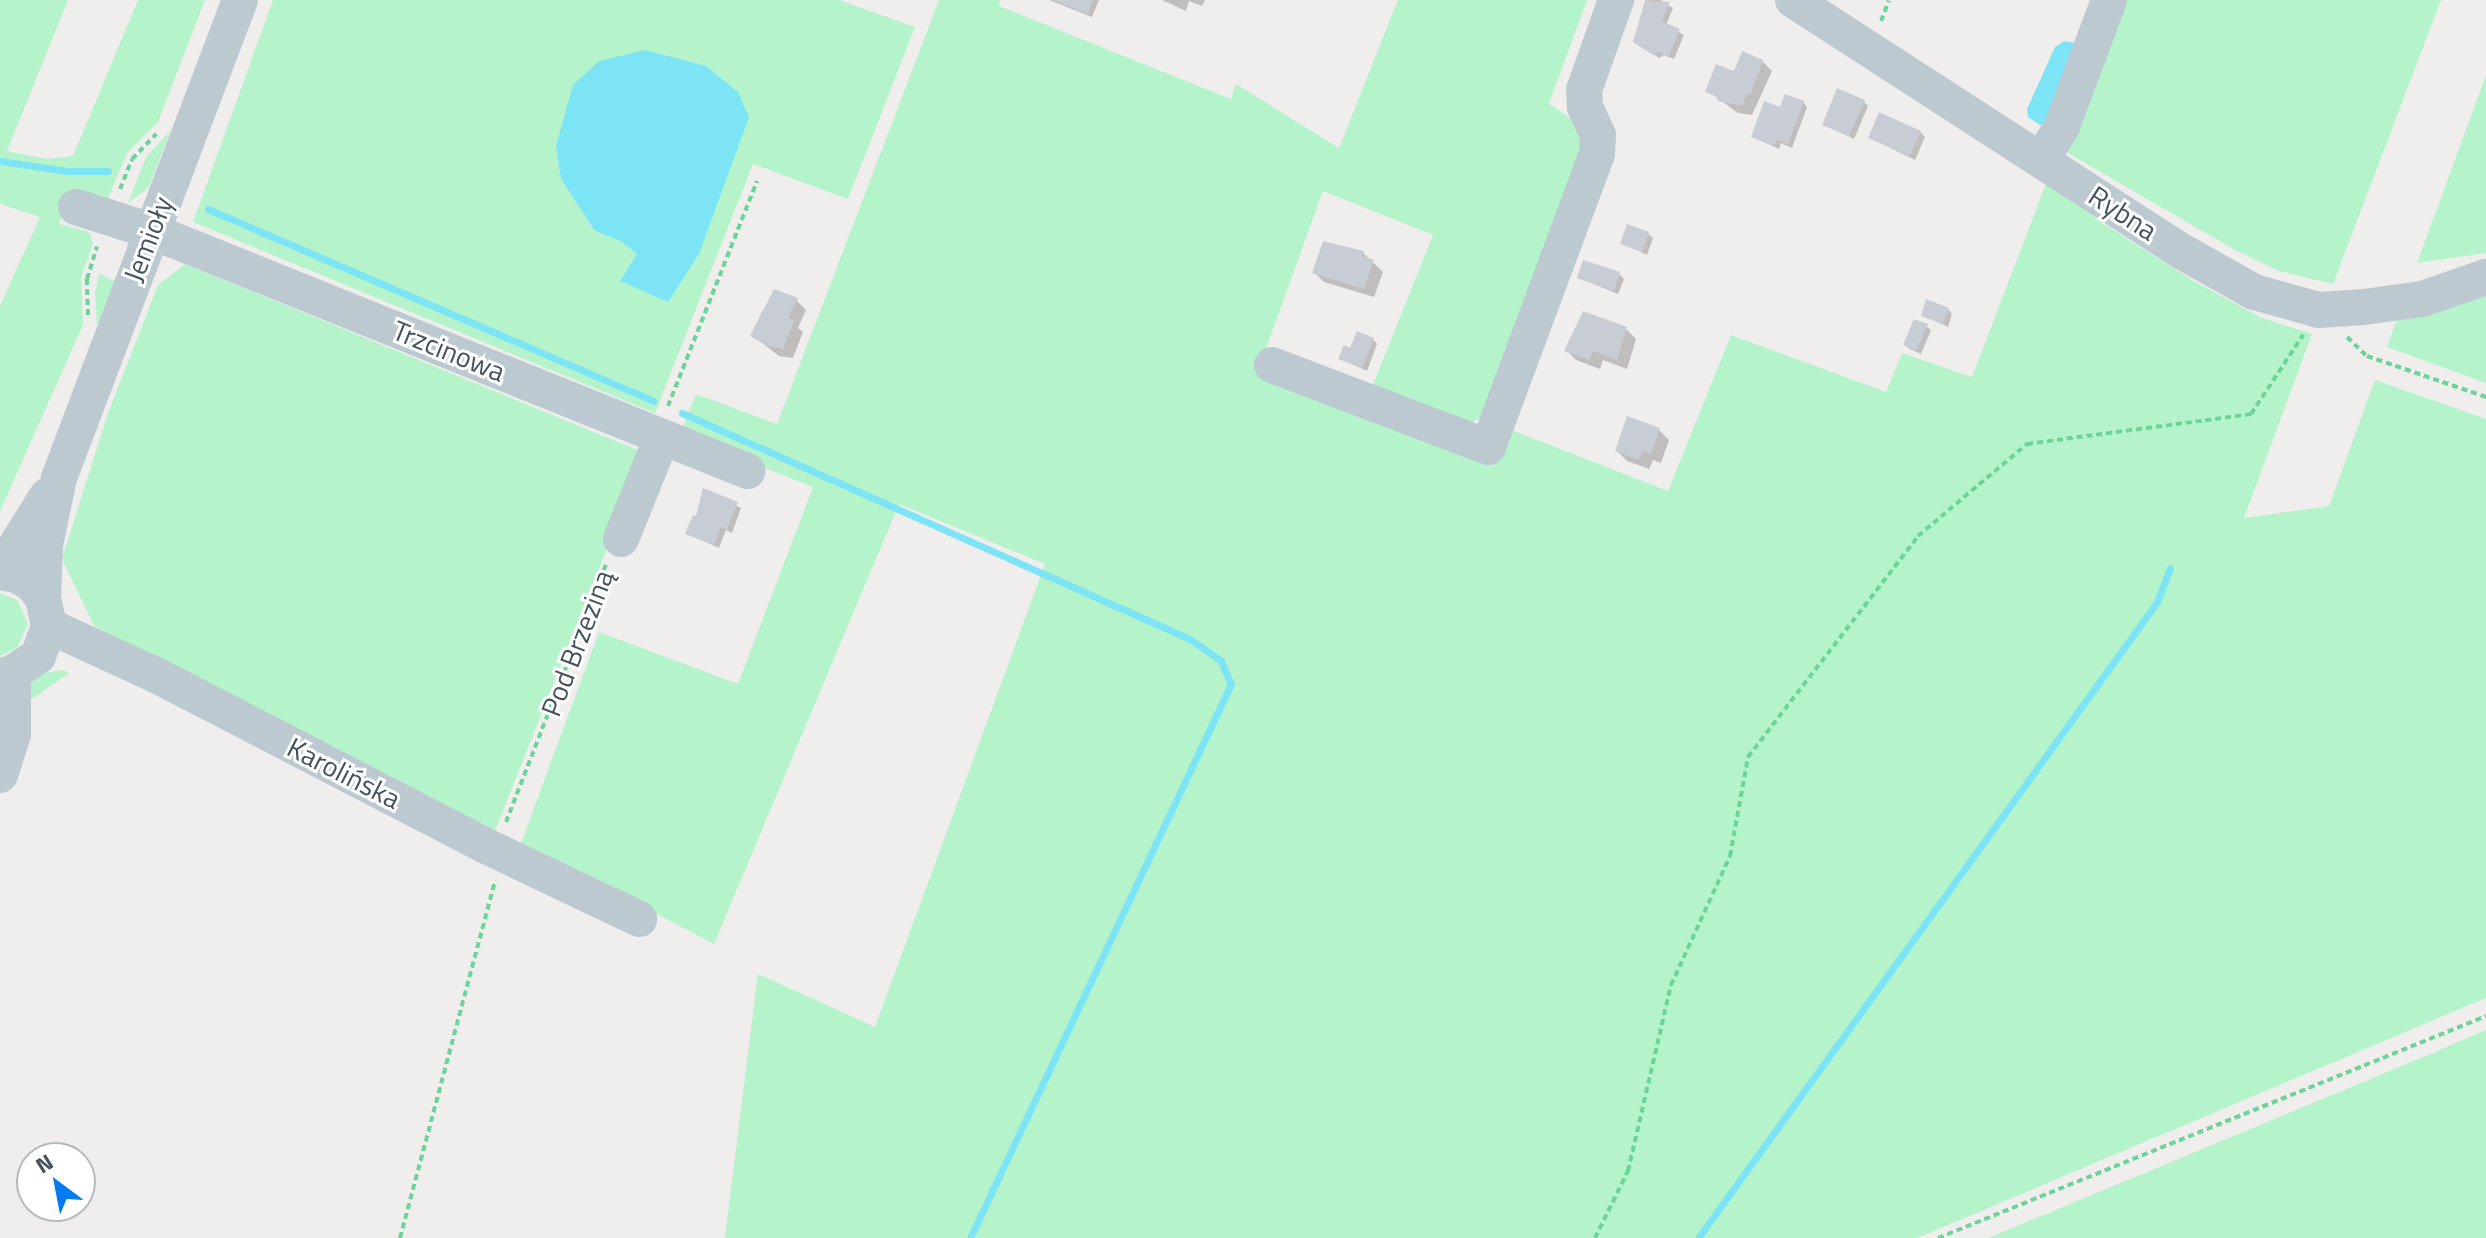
<!DOCTYPE html>
<html>
<head>
<meta charset="utf-8">
<style>
	body { margin:0 }
	#map { position:relative; width:2486px; height:1238px; overflow:hidden; background:#f0eded; font-family:"Titillium Web",sans-serif }
	div>[style] { position:absolute }
	.green>* { inset:0; background:#b5f4ca }
	.water>* { inset:0; background:#7de4f5 }
	.shadow>* { inset:0; background:#0003 }
	.stream>* { height:7px; margin:-3.5px; padding:0 3.5px; transform-origin:3.5px; border-radius:3.5px; background:#7de4f5 }
	.building>* { inset:0; background:#c8ccd4 }
	.path>* { height:4px; margin-top:-2px; transform-origin:0; background:repeating-linear-gradient(90deg,#6ad599 0 6px,transparent 0 10px) }
	.minor>* { height:36px; margin:-18px; padding:0 18px; transform-origin:18px; border-radius:18px; background:#bcc9d1 }
	span { translate:-50% -50%; white-space:nowrap; text-align:center; line-height:1.15; -webkit-text-stroke:6px #fff; paint-order:stroke }
	.street-label { font-size:28px; color:#43525d }
	.north { position:absolute; left:16px; top:1142px; width:80px; height:80px; box-sizing:border-box; background:#fff; border:2px solid #b4babe; border-radius:50%; rotate:328deg; font-size:22px; font-weight:700; line-height:32px; text-align:center; color:#43525d }
	.north::after { content:''; display:block; margin:auto; width:28px; height:36px; background:#057bf2; clip-path:polygon(50% 0,100% 100%,50% 72%,0 100%) }
</style>
</head>
<body>
<div id="map">
	<div class="green">
		<div style="clip-path:polygon(0 0,68px 0,7px 151px,47px 159px,73px 156px,138px 0,205px 0,158px 122px,127px 153px,108px 198px,70px 193px,59px 224px,89px 232px,93px 244px,81px 277px,83px 325px,0 511px,0 306px,40px 217px,0 204px)"></div>
		<div style="clip-path:polygon(evenodd,273px 0,839px 0,915px 27px,848px 199px,753px 164px,655px 413px,193px 222px,273px 0,706px 66px,738px 92px,668px 302px,621px 281px,637px 254px,622px 242px,594px 230px,561px 179px,706px 66px)"></div>
		<div style="clip-path:polygon(939px 0,1000px 0,999px 6px,1231px 99px,1236px 84px,1339px 148px,1398px 0,1587px 0,1549px 104px,1587px 129px,1591px 144px,1481px 417px,1462px 429px,1370px 392px,1433px 235px,1323px 191px,1264px 354px,1357px 408px,1493px 464px,1507px 428px,1668px 491px,1731px 335px,1886px 392px,1902px 353px,1972px 377px,2047px 181px,2102px 223px,2197px 283px,2260px 317px,2312px 334px,2244px 518px,2329px 506px,2375px 380px,2486px 419px,2486px 998px,1917px 1238px,725px 1238px,758px 974px,875px 1027px,1045px 564px,899px 504px,714px 944px,649px 910px,517px 854px,599px 632px,738px 684px,813px 487px,680px 434px,696px 394px,777px 424px)"></div>
		<div style="clip-path:polygon(2115px 0,2441px 0,2333px 284px,2279px 271px,2235px 250px,2061px 149px)"></div>
		<div style="clip-path:polygon(2486px 75px,2486px 253px,2417px 263px)"></div>
		<div style="clip-path:polygon(171px 130px,148px 188px,128px 203px,146px 157px)"></div>
		<div style="clip-path:polygon(185px 264px,645px 453px,495px 831px,94px 626px,62px 559px,107px 416px,158px 285px)"></div>
		<div style="clip-path:polygon(99px 274px,115px 281px,97px 327px,95px 292px)"></div>
		<div style="clip-path:polygon(2486px 291px,2486px 383px,2387px 347px,2400px 310px)"></div>
		<div style="clip-path:polygon(0 593px,17px 600px,28px 624px,17px 648px,0 656px)"></div>
		<div style="clip-path:polygon(64px 670px,69px 673px,22px 706px,28px 683px,43px 673px)"></div>
		<div style="clip-path:polygon(2486px 1030px,2486px 1238px,1988px 1238px,2416px 1060px)"></div>
	</div>
	<div class="water">
		<div style="clip-path:polygon(2064px 41px,2075px 43px,2049px 122px,2040px 125px,2028px 117px,2027px 109px,2055px 47px)"></div>
		<div style="clip-path:polygon(645px 50px,706px 66px,738px 92px,749px 117px,699px 254px,668px 302px,620px 281px,637px 254px,622px 242px,594px 230px,561px 179px,556px 146px,573px 85px,599px 61px)"></div>
	</div>
	<div class="shadow">
		<div style="clip-path:polygon(1049px 0,1099px 0,1092px 17px)"></div>
		<div style="clip-path:polygon(1162px 0,1205px 0,1202px 6px,1189px 1px,1186px 11px)"></div>
		<div style="clip-path:polygon(1648px 0,1660px 0,1673px 8px,1666px 25px,1684px 35px,1674px 59px,1664px 55px,1659px 58px,1635px 41px)"></div>
		<div style="clip-path:polygon(1762px 61px,1772px 71px,1752px 115px,1738px 113px,1708px 91px)"></div>
		<div style="clip-path:polygon(1863px 101px,1868px 106px,1854px 139px,1825px 125px)"></div>
		<div style="clip-path:polygon(1803px 102px,1807px 107px,1792px 148px,1781px 143px,1779px 149px,1753px 137px,1781px 109px)"></div>
		<div style="clip-path:polygon(1920px 132px,1925px 137px,1915px 160px,1870px 138px)"></div>
		<div style="clip-path:polygon(1648px 234px,1653px 238px,1647px 255px,1622px 243px)"></div>
		<div style="clip-path:polygon(1363px 253px,1383px 272px,1374px 297px,1324px 282px,1314px 272px)"></div>
		<div style="clip-path:polygon(1619px 274px,1624px 279px,1618px 294px,1579px 278px)"></div>
		<div style="clip-path:polygon(796px 300px,806px 310px,798px 328px,803px 332px,793px 358px,779px 356px,753px 336px,762px 311px,767px 312px)"></div>
		<div style="clip-path:polygon(1948px 309px,1952px 314px,1948px 327px,1923px 315px)"></div>
		<div style="clip-path:polygon(1926px 326px,1931px 330px,1921px 354px,1910px 349px,1905px 345px)"></div>
		<div style="clip-path:polygon(1626px 329px,1636px 339px,1627px 369px,1603px 360px,1600px 369px,1576px 360px,1566px 350px)"></div>
		<div style="clip-path:polygon(1373px 339px,1377px 344px,1367px 371px,1341px 359px)"></div>
		<div style="clip-path:polygon(1659px 430px,1669px 440px,1661px 463px,1653px 460px,1649px 469px,1627px 461px,1617px 451px)"></div>
		<div style="clip-path:polygon(704px 491px,741px 508px,732px 533px,726px 530px,719px 548px,688px 534px,697px 519px)"></div>
	</div>
	<div class="stream">
		<div style="left:0;top:161px;width:68px;rotate:8.5deg"></div>
		<div style="left:67px;top:171px;width:41px"></div>
		<div style="left:208px;top:209px;width:485px;rotate:23.3deg"></div>
		<div style="left:682px;top:413px;width:556px;rotate:23.98deg"></div>
		<div style="left:1190px;top:639px;width:38px;rotate:35deg"></div>
		<div style="left:1221px;top:661px;width:25px;rotate:67deg"></div>
		<div style="left:1231px;top:684px;width:612px;rotate:115.23deg"></div>
		<div style="left:1698px;top:1238px;width:784px;rotate:-54.18deg"></div>
		<div style="left:2157px;top:602px;width:36px;rotate:-69deg"></div>
	</div>
	<div class="building">
		<div style="clip-path:polygon(1053px 0,1093px 0,1088px 14px)"></div>
		<div style="clip-path:polygon(1645px 0,1670px 2px,1662px 21px,1680px 29px,1669px 56px,1658px 52px,1653px 55px,1633px 42px)"></div>
		<div style="clip-path:polygon(1742px 51px,1763px 60px,1750px 95px,1747px 94px,1742px 106px,1718px 101px,1716px 96px,1705px 92px,1716px 64px,1734px 71px)"></div>
		<div style="clip-path:polygon(1837px 88px,1865px 100px,1849px 136px,1822px 125px)"></div>
		<div style="clip-path:polygon(1785px 94px,1804px 101px,1788px 144px,1777px 140px,1774px 146px,1751px 137px,1764px 101px,1780px 107px)"></div>
		<div style="clip-path:polygon(1879px 112px,1921px 131px,1910px 156px,1868px 138px)"></div>
		<div style="clip-path:polygon(1627px 224px,1649px 232px,1642px 252px,1620px 244px)"></div>
		<div style="clip-path:polygon(1323px 241px,1364px 251px,1363px 256px,1374px 260px,1364px 289px,1312px 273px)"></div>
		<div style="clip-path:polygon(1583px 260px,1620px 272px,1614px 291px,1577px 278px)"></div>
		<div style="clip-path:polygon(774px 289px,798px 298px,788px 318px,794px 321px,783px 349px,767px 346px,750px 336px)"></div>
		<div style="clip-path:polygon(1926px 299px,1949px 308px,1943px 324px,1921px 316px)"></div>
		<div style="clip-path:polygon(1583px 311px,1627px 327px,1617px 360px,1593px 351px,1589px 360px,1564px 351px)"></div>
		<div style="clip-path:polygon(1914px 319px,1928px 324px,1916px 351px,1903px 345px)"></div>
		<div style="clip-path:polygon(1357px 331px,1374px 338px,1362px 368px,1338px 359px,1344px 345px,1350px 348px)"></div>
		<div style="clip-path:polygon(1627px 416px,1660px 428px,1651px 454px,1643px 451px,1639px 460px,1615px 451px)"></div>
		<div style="clip-path:polygon(703px 488px,738px 502px,727px 530px,721px 527px,714px 545px,685px 534px,693px 515px,696px 516px)"></div>
	</div>
	<div class="path">
		<div style="left:1881px;top:21px;width:22px;rotate:-69deg"></div>
		<div style="left:120px;top:189px;width:32px;rotate:-68deg"></div>
		<div style="left:132px;top:159px;width:35px;rotate:-46deg"></div>
		<div style="left:88px;top:315px;width:36px;rotate:-92deg"></div>
		<div style="left:87px;top:279px;width:34px;rotate:-73deg"></div>
		<div style="left:2347px;top:337px;width:28px;rotate:44deg"></div>
		<div style="left:2367px;top:356px;width:126px;rotate:19deg"></div>
		<div style="left:668px;top:406px;width:242px;rotate:-68.4deg"></div>
		<div style="left:506px;top:822px;width:279px;rotate:-68.8deg"></div>
		<div style="left:400px;top:1238px;width:370px;rotate:-75.1deg"></div>
		<div style="left:1595px;top:1238px;width:75px;rotate:-63.8deg"></div>
		<div style="left:1628px;top:1171px;width:191px;rotate:-77deg"></div>
		<div style="left:1671px;top:985px;width:142px;rotate:-65.4deg"></div>
		<div style="left:1730px;top:856px;width:101px;rotate:-79.7deg"></div>
		<div style="left:1748px;top:757px;width:279px;rotate:-52.4deg"></div>
		<div style="left:1918px;top:536px;width:143px;rotate:-40.2deg"></div>
		<div style="left:2027px;top:444px;width:226px;rotate:-7.6deg"></div>
		<div style="left:2251px;top:414px;width:95px;rotate:-56.6deg"></div>
		<div style="left:1938px;top:1238px;width:591px;rotate:-22.05deg"></div>
	</div>
	<div class="minor">
		<div style="left:1793px;top:0;width:464px;rotate:32.9deg"></div>
		<div style="left:2183px;top:252px;width:81px;rotate:29.4deg"></div>
		<div style="left:2254px;top:292px;width:67px;rotate:15.5deg"></div>
		<div style="left:2319px;top:310px;width:45px;rotate:-3.8deg"></div>
		<div style="left:2364px;top:307px;width:59px;rotate:-7.9deg"></div>
		<div style="left:2422px;top:299px;width:68px;rotate:-19deg"></div>
		<div style="left:2041px;top:160px;width:40px;rotate:-58deg"></div>
		<div style="left:2062px;top:126px;width:134px;rotate:-69.5deg"></div>
		<div style="left:76px;top:207px;width:79px;rotate:17.7deg"></div>
		<div style="left:151px;top:231px;width:643px;rotate:21.93deg"></div>
		<div style="left:1272px;top:365px;width:231px;rotate:20.8deg"></div>
		<div style="left:1488px;top:447px;width:313px;rotate:-69.6deg"></div>
		<div style="left:1597px;top:154px;width:19px;rotate:-87deg"></div>
		<div style="left:1598px;top:135px;width:31px;rotate:-115deg"></div>
		<div style="left:1585px;top:107px;width:17px;rotate:-93deg"></div>
		<div style="left:1584px;top:90px;width:96px;rotate:-70.4deg"></div>
		<div style="left:621px;top:539px;width:110px;rotate:-68.1deg"></div>
		<div style="left:0;top:571px;width:89px;rotate:-57.9deg"></div>
		<div style="left:0;top:572px;width:17px;rotate:10deg"></div>
		<div style="left:17px;top:575px;width:17px;rotate:31deg"></div>
		<div style="left:32px;top:584px;width:18px;rotate:52deg"></div>
		<div style="left:43px;top:598px;width:29px;rotate:78deg"></div>
		<div style="left:49px;top:626px;width:32px;rotate:110deg"></div>
		<div style="left:38px;top:656px;width:30px;rotate:146deg"></div>
		<div style="left:13px;top:673px;width:13px;rotate:167deg"></div>
		<div style="left:43px;top:598px;width:53px;rotate:-87.8deg"></div>
		<div style="left:45px;top:545px;width:68px;rotate:-78.2deg"></div>
		<div style="left:59px;top:478px;width:511px;rotate:-69.26deg"></div>
		<div style="left:49px;top:626px;width:118px;rotate:24.6deg"></div>
		<div style="left:156px;top:675px;width:369px;rotate:27.4deg"></div>
		<div style="left:484px;top:845px;width:172px;rotate:25.5deg"></div>
		<div style="left:0;top:775px;width:43px;rotate:-72.4deg"></div>
		<div style="left:13px;top:734px;width:61px;rotate:-90deg"></div>
	</div>
	<div class="street-label">
		<span style="left:2123px;top:213px;rotate:33deg">Rybna</span>
		<span style="left:148px;top:239px;rotate:-69deg">Jemioły</span>
		<span style="left:449px;top:351px;rotate:22deg">Trzcinowa</span>
		<span style="left:577px;top:643px;rotate:-69deg">Pod Brzeziną</span>
		<span style="left:344px;top:773px;rotate:27deg">Karolińska</span>
	</div>
	<div class="north">N</div>
</div>
</body>
</html>
